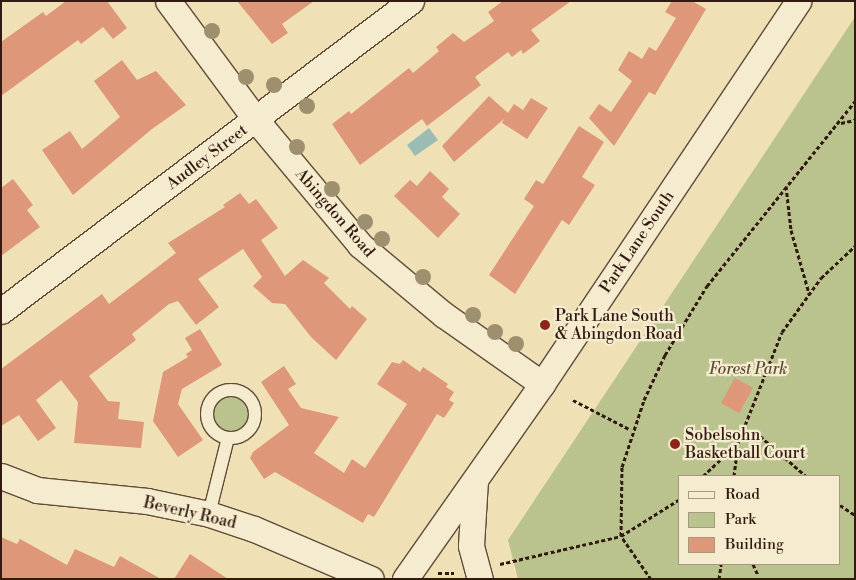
<!DOCTYPE html>
<html>
<head>
<meta charset="utf-8">
<style>
	body { margin:0 }
	#map { position:relative; width:856px; height:580px; overflow:hidden; background:#f0e0b5; font-family:"Libre Bodoni",serif }
	div>[style] { position:absolute }
	.green>* { inset:0; background:#bac28d }
	.round { border-radius:50% }
	.water>* { inset:0; background:#9bbcb3 }
	.building>* { inset:0; background:#de9779 }
	.path>* { height:3px; margin-top:-1.5px; transform-origin:0; background:repeating-linear-gradient(90deg,#311b10 0 4px,transparent 0 6.5px) }
	.roads { filter:drop-shadow(1px 0 #614c39) drop-shadow(-1px 0 #614c39) drop-shadow(0 1px #614c39) drop-shadow(0 -1px #614c39) }
	.service>* { height:12px; margin:-6px; padding:0 6px; transform-origin:6px; border-radius:6px; background:#f5ebcf }
	.service>.ring { margin:-6px; padding:0; box-sizing:content-box; background:none; border:12px solid #f5ebcf; border-radius:50% }
	.minor>* { height:25px; margin:-12.5px; padding:0 12.5px; transform-origin:12.5px; border-radius:12.5px; background:#f5ebcf }
	.trees>* { width:16px; height:16px; margin:-8px; border-radius:50%; background:#9e8f6f }
	.dots>* { width:14px; height:14px; translate:-50% -50%; box-sizing:border-box; border:2px solid #f5ebcf; border-radius:50% }
	span { translate:-50% -50%; white-space:nowrap; text-align:center; line-height:1.15; -webkit-text-stroke:4.5px #f5ebcf; paint-order:stroke }
	.street-label { font-size:16px; color:#311b10 }
	.poi-label { font-size:16px; color:#311b10 }
	.left { translate:0 -50%; text-align:left }
	.park-label { font-size:16px; color:#5a4d36; font-style:italic }
	.frame { position:absolute; inset:0; border:2px solid #311b10; pointer-events:none }
	.legend { position:absolute; left:678px; top:475px; width:162px; height:90px; box-sizing:border-box; background:#f5ebcf; border:1px solid #a79883; margin:0; padding:6px 9px; list-style:none; font-size:15px; color:#311b10 }
	.legend li { display:flex; align-items:center; gap:10px; height:25px }
	.legend b { width:25px; border:1px solid #a79883 }
</style>
</head>
<body>
<div id="map">
	<div class="green">
		<div style="clip-path:polygon(evenodd,855px 17px,855px 579px,518px 579px,508px 540px,855px 17px,680px 476px,840px 476px,840px 564px,680px 564px,680px 476px)"></div>
		<div class="round" style="left:213px;top:396px;width:36px;height:36px"></div>
	</div>
	<div class="water">
		<div style="clip-path:polygon(429px 128px,438px 140px,415px 156px,407px 145px)"></div>
	</div>
	<div class="building">
		<div style="clip-path:polygon(66px 1px,107px 1px,127px 28px,113px 39px,103px 27px,81px 44px,78px 40px,1px 96px,1px 42px,43px 12px,46px 16px)"></div>
		<div style="clip-path:polygon(237px 1px,314px 1px,282px 24px,288px 33px,272px 44px)"></div>
		<div style="clip-path:polygon(503px 1px,571px 1px,531px 30px,540px 41px,523px 54px,521px 50px,512px 57px,508px 52px,475px 77px,481px 85px,427px 126px,422px 119px,360px 165px,332px 124px,349px 111px,351px 114px,409px 68px,413px 73px,439px 51px,436px 47px,453px 33px,464px 42px,494px 21px,488px 12px)"></div>
		<div style="clip-path:polygon(672px 1px,692px 1px,706px 9px,655px 95px,649px 92px,614px 146px,589px 118px,599px 104px,611px 112px,632px 81px,618px 70px,629px 51px,642px 59px,649px 47px,656px 51px,676px 18px,665px 12px)"></div>
		<div style="clip-path:polygon(122px 60px,137px 80px,156px 71px,186px 105px,152px 129px,73px 195px,42px 150px,70px 131px,82px 149px,120px 117px,94px 81px)"></div>
		<div style="clip-path:polygon(489px 96px,508px 113px,514px 104px,523px 110px,531px 98px,548px 108px,527px 139px,502px 123px,504px 119px,454px 162px,442px 146px)"></div>
		<div style="clip-path:polygon(579px 126px,604px 142px,582px 177px,595px 185px,569px 225px,562px 220px,515px 294px,489px 275px,534px 206px,524px 199px,536px 180px,543px 184px)"></div>
		<div style="clip-path:polygon(430px 171px,449px 189px,442px 197px,460px 214px,438px 238px,394px 196px,410px 180px,417px 186px)"></div>
		<div style="clip-path:polygon(13px 179px,33px 205px,27px 210px,40px 227px,1px 256px,1px 188px)"></div>
		<div style="clip-path:polygon(240px 193px,249px 204px,256px 199px,278px 228px,261px 240px,285px 276px,303px 260px,329px 278px,324px 283px,350px 309px,352px 306px,367px 319px,336px 360px,311px 337px,285px 304px,272px 303px,253px 286px,262px 277px,243px 249px,198px 279px,219px 307px,196px 325px,178px 301px,169px 304px,132px 334px,136px 340px,89px 376px,108px 401px,120px 402px,118px 419px,144px 422px,141px 448px,74px 443px,78px 402px,61px 380px,36px 400px,56px 428px,38px 441px,19px 415px,1px 426px,1px 369px,102px 294px,109px 304px,176px 253px,168px 243px,225px 207px,223px 205px)"></div>
		<div style="clip-path:polygon(200px 329px,222px 365px,182px 389px,178px 404px,203px 440px,178px 457px,153px 421px,163px 372px,188px 357px,186px 354px,192px 350px,185px 338px)"></div>
		<div style="clip-path:polygon(403px 360px,420px 372px,423px 367px,448px 384px,446px 387px,454px 392px,449px 400px,454px 403px,444px 418px,437px 414px,374px 517px,368px 514px,363px 523px,275px 472px,264px 479px,250px 458px,253px 452px,289px 425px,261px 382px,284px 366px,296px 384px,288px 389px,301px 408px,339px 417px,314px 453px,344px 473px,352px 459px,365px 468px,407px 404px,377px 384px,392px 362px,400px 364px)"></div>
		<div style="clip-path:polygon(735px 378px,753px 388px,739px 413px,721px 403px)"></div>
		<div style="clip-path:polygon(1px 537px,17px 544px,20px 539px,67px 565px,75px 549px,114px 567px,120px 556px,161px 579px,1px 579px)"></div>
		<div style="clip-path:polygon(190px 554px,228px 579px,174px 579px)"></div>
	</div>
	<div class="path">
		<div style="left:841px;top:123px;width:14px;rotate:-12deg"></div>
		<div style="left:786px;top:186px;width:44px;rotate:83.5deg"></div>
		<div style="left:791px;top:230px;width:66px;rotate:74.1deg"></div>
		<div style="left:573px;top:400px;width:65px;rotate:27.3deg"></div>
		<div style="left:743px;top:431px;width:18px;rotate:16deg"></div>
		<div style="left:760px;top:436px;width:61px;rotate:41deg"></div>
		<div style="left:703px;top:476px;width:48px;rotate:-43.3deg"></div>
		<div style="left:734px;top:476px;width:33px;rotate:-83deg"></div>
		<div style="left:738px;top:443px;width:119px;rotate:-68.4deg"></div>
		<div style="left:782px;top:332px;width:67px;rotate:-54.2deg"></div>
		<div style="left:821px;top:278px;width:47px;rotate:-43.3deg"></div>
		<div style="left:840px;top:505px;width:18px;rotate:34deg"></div>
		<div style="left:500px;top:564px;width:124px;rotate:-13deg"></div>
		<div style="left:621px;top:536px;width:70px;rotate:-32.1deg"></div>
		<div style="left:753px;top:564px;width:12px;rotate:66deg"></div>
		<div style="left:438px;top:573px;width:16px"></div>
		<div style="left:651px;top:579px;width:52px;rotate:-124.9deg"></div>
		<div style="left:621px;top:536px;width:69px;rotate:-89.2deg"></div>
		<div style="left:622px;top:467px;width:71px;rotate:-71.8deg"></div>
		<div style="left:644px;top:400px;width:50px;rotate:-65deg"></div>
		<div style="left:665px;top:355px;width:81px;rotate:-58.7deg"></div>
		<div style="left:707px;top:286px;width:237px;rotate:-51.3deg"></div>
		<div style="left:719px;top:579px;width:15px;rotate:-82deg"></div>
	</div>
	<div class="roads">
		<div class="service">
			<div class="ring" style="left:207px;top:390px;width:36px;height:36px"></div>
			<div style="left:209px;top:514px;width:78px;rotate:-76deg"></div>
		</div>
		<div class="minor">
			<div style="left:168px;top:1px;width:148px;rotate:53.5deg"></div>
			<div style="left:256px;top:120px;width:163px;rotate:50.2deg"></div>
			<div style="left:360px;top:245px;width:109px;rotate:39.8deg"></div>
			<div style="left:444px;top:315px;width:120px;rotate:35.1deg"></div>
			<div style="left:1px;top:311px;width:514px;rotate:-37.09deg"></div>
			<div style="left:1px;top:476px;width:39px;rotate:21deg"></div>
			<div style="left:37px;top:490px;width:111px;rotate:5.7deg"></div>
			<div style="left:147px;top:501px;width:63px;rotate:11.8deg"></div>
			<div style="left:209px;top:514px;width:47px;rotate:18.4deg"></div>
			<div style="left:254px;top:529px;width:127px;rotate:23.1deg"></div>
			<div style="left:475px;top:480px;width:66px;rotate:93.5deg"></div>
			<div style="left:471px;top:546px;width:34px;rotate:75deg"></div>
			<div style="left:405px;top:579px;width:238px;rotate:-54.9deg"></div>
			<div style="left:542px;top:384px;width:461px;rotate:-56.2deg"></div>
		</div>
	</div>
	<div class="trees">
		<div style="left:212px;top:31px"></div>
		<div style="left:246px;top:77px"></div>
		<div style="left:274px;top:85px"></div>
		<div style="left:307px;top:106px"></div>
		<div style="left:297px;top:147px"></div>
		<div style="left:332px;top:189px"></div>
		<div style="left:365px;top:222px"></div>
		<div style="left:382px;top:239px"></div>
		<div style="left:423px;top:277px"></div>
		<div style="left:473px;top:315px"></div>
		<div style="left:495px;top:332px"></div>
		<div style="left:516px;top:344px"></div>
	</div>
	<div class="dots">
		<div style="left:545px;top:325px;background:#8f2418"></div>
		<div style="left:675px;top:444px;background:#8f2418"></div>
	</div>
	<div class="street-label">
		<span style="left:207px;top:157px;rotate:-37deg">Audley Street</span>
		<span style="left:335px;top:213px;rotate:49deg">Abingdon Road</span>
		<span style="left:637px;top:242px;rotate:-56deg">Park Lane South</span>
		<span style="left:190px;top:513px;rotate:13deg">Beverly Road</span>
	</div>
	<div class="poi-label">
		<span class="left" style="left:555px;top:325px">Park Lane South<br>&amp; Abingdon Road</span>
		<span class="left" style="left:685px;top:444px">Sobelsohn<br>Basketball Court</span>
	</div>
	<div class="park-label">
		<span style="left:748px;top:369px">Forest Park</span>
	</div>
	<div class="frame"></div>
	<ul class="legend">
	<li><b style="height:6px;background:#f5ebcf"></b>Road</li>
	<li><b style="height:14px;background:#bac28d"></b>Park</li>
	<li><b style="height:14px;background:#de9779"></b>Building</li>
	</ul>
</div>
</body>
</html>
